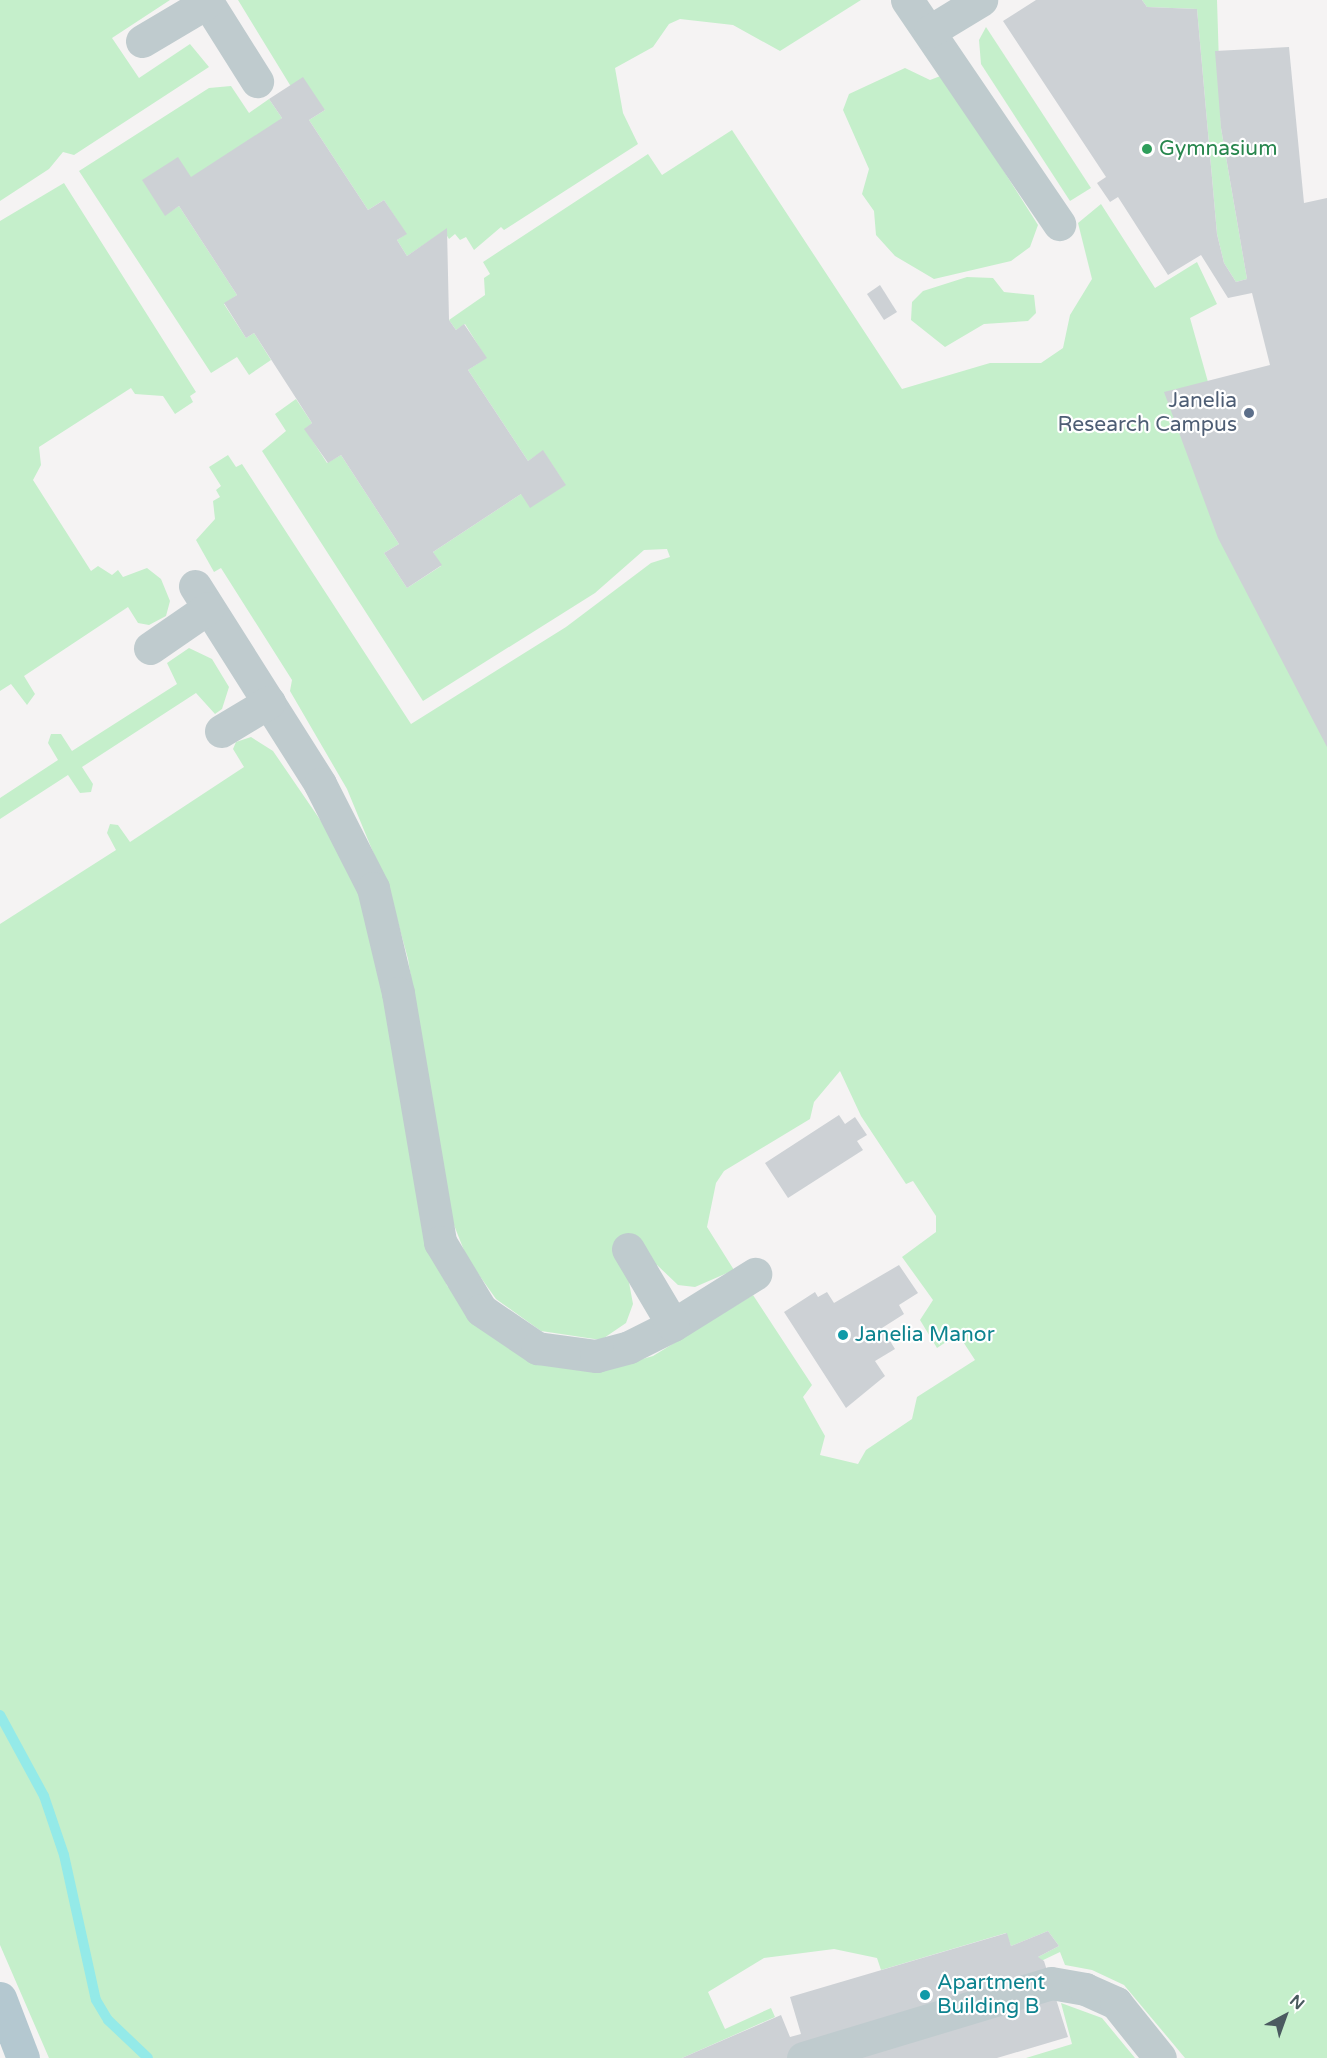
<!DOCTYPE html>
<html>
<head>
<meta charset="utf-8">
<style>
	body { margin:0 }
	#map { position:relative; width:1327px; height:2058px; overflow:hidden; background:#f5f3f3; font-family:"Varela Round",sans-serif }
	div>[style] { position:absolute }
	.green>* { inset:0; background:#c5efcb }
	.stream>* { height:10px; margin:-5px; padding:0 5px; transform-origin:5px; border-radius:5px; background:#94eae8 }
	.building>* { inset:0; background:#cdd1d5 }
	.minor>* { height:33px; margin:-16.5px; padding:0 16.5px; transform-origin:16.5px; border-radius:16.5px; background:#bfcbce }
	.major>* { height:33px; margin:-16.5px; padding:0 16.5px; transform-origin:16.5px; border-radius:16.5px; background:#b4c8d0 }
	.dots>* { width:16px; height:16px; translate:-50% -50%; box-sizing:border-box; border:3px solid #fff; border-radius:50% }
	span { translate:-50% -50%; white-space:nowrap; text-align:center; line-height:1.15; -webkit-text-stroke:4.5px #fff; paint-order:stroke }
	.leisure-label { font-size:21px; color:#27864d }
	.left { translate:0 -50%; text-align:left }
	.service-label { font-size:21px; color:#4e5e75 }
	.right { translate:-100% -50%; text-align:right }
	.culture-label { font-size:21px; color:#0d838f }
	.north { position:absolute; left:1255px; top:1986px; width:60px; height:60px; -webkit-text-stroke:4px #fff; paint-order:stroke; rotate:41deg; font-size:16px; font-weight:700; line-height:24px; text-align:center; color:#4b5b60 }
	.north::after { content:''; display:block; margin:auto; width:21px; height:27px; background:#4b5b60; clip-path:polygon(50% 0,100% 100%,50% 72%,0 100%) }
</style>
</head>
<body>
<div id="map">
	<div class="green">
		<div style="clip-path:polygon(0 0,170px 0,112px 38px,139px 78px,190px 44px,209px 67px,74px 155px,63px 152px,49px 169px,0 201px)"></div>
		<div style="clip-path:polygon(238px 0,861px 0,780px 51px,733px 25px,680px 19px,669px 24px,653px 47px,615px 68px,623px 113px,638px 144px,504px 230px,501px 227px,474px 250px,466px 237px,460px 240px,455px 234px,449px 239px,444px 231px,407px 256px,397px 240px,406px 234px,384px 200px,368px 210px,309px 120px,325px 110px,290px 85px)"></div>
		<div style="clip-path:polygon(1142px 0,1217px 0,1221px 128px,1247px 279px,1236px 282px,1224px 263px,1217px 234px,1197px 9px,1147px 7px)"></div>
		<div style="clip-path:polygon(986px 27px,1091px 188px,1070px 201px,981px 64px,979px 40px)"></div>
		<div style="clip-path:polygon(905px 68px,930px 80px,943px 75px,1038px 225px,1030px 247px,1011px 261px,934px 279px,895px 256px,876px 235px,874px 211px,862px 194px,869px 169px,843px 110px,849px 94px)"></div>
		<div style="clip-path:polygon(231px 86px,249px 113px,269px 99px,282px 118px,165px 215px,179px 206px,237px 295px,224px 304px,246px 338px,254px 333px,271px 360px,249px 375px,237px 357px,211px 373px,79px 171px,209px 88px)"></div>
		<div style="clip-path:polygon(732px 130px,902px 389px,990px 363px,1041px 363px,1063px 348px,1070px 315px,1092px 279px,1078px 223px,1101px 204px,1155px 288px,1197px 262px,1217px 304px,1190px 318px,1208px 382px,1301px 372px,1327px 280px,1327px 2058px,1185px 2058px,1124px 1985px,1092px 1970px,1065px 1965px,1060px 1952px,1039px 1962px,1038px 1957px,1059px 1946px,1048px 1931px,1011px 1946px,1006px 1933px,881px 1970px,877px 1958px,834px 1949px,764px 1958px,708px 1992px,725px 2029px,771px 2008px,775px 2017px,682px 2058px,49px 2058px,0 1945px,0 924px,116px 850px,107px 833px,110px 824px,118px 825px,130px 842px,244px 767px,233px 749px,236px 742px,251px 737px,273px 751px,347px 859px,365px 913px,447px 1286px,611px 1368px,653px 1356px,753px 1295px,812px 1385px,803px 1397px,825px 1436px,820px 1455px,858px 1464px,866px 1450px,912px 1419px,917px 1397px,975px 1360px,958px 1334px,937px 1348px,920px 1320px,933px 1300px,902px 1257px,936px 1232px,936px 1216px,913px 1181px,906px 1184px,861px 1116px,840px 1071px,814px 1102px,810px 1119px,724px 1171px,716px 1183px,707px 1227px,734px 1270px,695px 1287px,678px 1285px,657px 1265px,628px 1277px,633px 1304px,626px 1323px,601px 1340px,541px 1331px,496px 1299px,467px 1258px,450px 1215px,408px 959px,390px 893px,347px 789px,290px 691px,292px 680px,221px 568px,214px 572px,196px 540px,215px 519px,213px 501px,220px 497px,216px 490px,221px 486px,209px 467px,228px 455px,236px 467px,242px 464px,411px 724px,566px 627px,651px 563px,670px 557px,667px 549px,644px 550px,595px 593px,423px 701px,262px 451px,286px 431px,275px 414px,296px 399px,312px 423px,305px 429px,327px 463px,341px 455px,399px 544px,384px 553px,407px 588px,441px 566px,433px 552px,521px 494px,565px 484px,543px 451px,528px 461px,468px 370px,486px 358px,465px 324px,456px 330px,449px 320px,485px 295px,484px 278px,490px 274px,483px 262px,648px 154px,662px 175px)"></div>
		<div style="clip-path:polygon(64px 183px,196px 392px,190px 396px,193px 402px,175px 414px,163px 396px,135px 394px,131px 388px,39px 447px,41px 465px,33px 480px,91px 571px,98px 566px,112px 575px,118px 570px,123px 577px,147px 568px,161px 579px,170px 601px,166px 616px,149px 625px,138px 623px,128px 607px,24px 676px,35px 694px,27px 705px,11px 684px,0 691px,0 221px)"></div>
		<div style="clip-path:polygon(967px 277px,993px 278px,1004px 292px,1034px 295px,1036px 313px,1028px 321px,984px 324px,945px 347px,911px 320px,912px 302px,923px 291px)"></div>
		<div style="clip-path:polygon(189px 648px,212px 659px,229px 687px,222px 709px,215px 714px,196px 693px,82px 767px,93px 784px,91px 792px,80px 793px,68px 775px,0 819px,0 798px,58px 760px,48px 743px,51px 734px,61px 734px,72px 751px,177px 684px,167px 663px)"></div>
		<div style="clip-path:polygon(1061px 2003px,1102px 2018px,1135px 2058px,1026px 2058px,1072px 2044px)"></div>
	</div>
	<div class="stream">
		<div style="left:0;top:1715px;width:92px;rotate:61.5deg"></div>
		<div style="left:44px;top:1796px;width:62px;rotate:71.3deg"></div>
		<div style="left:64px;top:1855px;width:148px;rotate:77.6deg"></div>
		<div style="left:96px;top:2000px;width:23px;rotate:59deg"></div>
		<div style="left:108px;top:2020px;width:55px;rotate:43.5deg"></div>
	</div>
	<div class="building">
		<div style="clip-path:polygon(1036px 0,1142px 0,1147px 7px,1197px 9px,1217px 234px,1224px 263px,1236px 282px,1247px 279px,1221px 128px,1215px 51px,1289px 47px,1304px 203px,1327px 198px,1327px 747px,1218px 538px,1164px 392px,1270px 365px,1252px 293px,1228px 298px,1201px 255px,1168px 275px,1118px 197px,1110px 202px,1097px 183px,1106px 177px,1003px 21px)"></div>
		<div style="clip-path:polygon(303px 77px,325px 110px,309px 120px,368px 210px,384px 200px,407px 234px,397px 240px,407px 256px,447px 228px,449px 320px,456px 330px,464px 324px,487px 358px,468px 370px,528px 461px,543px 450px,566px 485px,530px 508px,521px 494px,433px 552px,442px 565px,407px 588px,384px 553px,399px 544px,341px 455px,328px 463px,304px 429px,312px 423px,254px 333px,246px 338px,224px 303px,237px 295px,179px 206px,165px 216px,142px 180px,178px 157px,191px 177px,282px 118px,269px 99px)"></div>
		<div style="clip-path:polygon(880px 285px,897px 312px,884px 320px,867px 294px)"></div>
		<div style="clip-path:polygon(839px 1115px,845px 1124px,855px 1117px,867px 1135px,857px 1141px,863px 1150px,788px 1198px,765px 1163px)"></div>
		<div style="clip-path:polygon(899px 1265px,918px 1293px,899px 1305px,904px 1314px,882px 1328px,895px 1349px,875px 1361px,885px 1376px,846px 1408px,784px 1312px,815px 1292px,818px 1297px,827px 1292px,834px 1303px)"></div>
		<div style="clip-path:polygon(1048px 1931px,1059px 1946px,1038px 1957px,1044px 1961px,1068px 2037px,997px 2058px,682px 2058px,781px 2015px,790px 2037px,801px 2034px,790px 1997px,1007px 1933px,1011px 1946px)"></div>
	</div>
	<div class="minor">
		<div style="left:206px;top:0;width:96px;rotate:57.8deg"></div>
		<div style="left:907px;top:0;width:271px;rotate:55.8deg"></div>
		<div style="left:930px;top:31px;width:60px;rotate:-31.3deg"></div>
		<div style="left:142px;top:41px;width:74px;rotate:-30.7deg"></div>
		<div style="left:195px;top:586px;width:234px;rotate:57.7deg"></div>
		<div style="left:320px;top:784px;width:117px;rotate:63deg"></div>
		<div style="left:373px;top:888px;width:108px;rotate:76.6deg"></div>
		<div style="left:398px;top:993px;width:253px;rotate:80.4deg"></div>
		<div style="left:440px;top:1242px;width:79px;rotate:58.9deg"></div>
		<div style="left:481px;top:1310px;width:68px;rotate:34.2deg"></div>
		<div style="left:537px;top:1348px;width:60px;rotate:7.7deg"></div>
		<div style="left:596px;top:1356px;width:34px;rotate:-15deg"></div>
		<div style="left:629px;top:1347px;width:49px;rotate:-26.6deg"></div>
		<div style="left:673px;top:1325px;width:97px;rotate:-31.9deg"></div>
		<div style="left:150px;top:648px;width:70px;rotate:-34.6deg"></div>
		<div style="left:221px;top:731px;width:56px;rotate:-31.1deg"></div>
		<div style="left:628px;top:1249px;width:88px;rotate:59.4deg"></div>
		<div style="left:803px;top:2058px;width:259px;rotate:-16.8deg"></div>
		<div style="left:1051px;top:1983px;width:35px;rotate:10deg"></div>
		<div style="left:1085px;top:1989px;width:34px;rotate:24deg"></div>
		<div style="left:1116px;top:2003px;width:70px;rotate:51.3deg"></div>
	</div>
	<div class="major">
		<div style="left:0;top:1998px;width:64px;rotate:69deg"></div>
	</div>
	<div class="dots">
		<div style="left:1147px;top:149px;background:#2e9e5b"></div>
		<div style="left:1249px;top:413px;background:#5c6f8a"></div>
		<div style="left:843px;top:1335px;background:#0f9aa8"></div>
		<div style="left:925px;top:1995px;background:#0f9aa8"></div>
	</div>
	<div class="leisure-label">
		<span class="left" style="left:1159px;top:149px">Gymnasium</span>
	</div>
	<div class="service-label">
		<span class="right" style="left:1237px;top:413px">Janelia<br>Research Campus</span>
	</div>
	<div class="culture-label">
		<span class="left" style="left:855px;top:1335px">Janelia Manor</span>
		<span class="left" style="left:937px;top:1995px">Apartment<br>Building B</span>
	</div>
	<div class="north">N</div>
</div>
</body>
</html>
